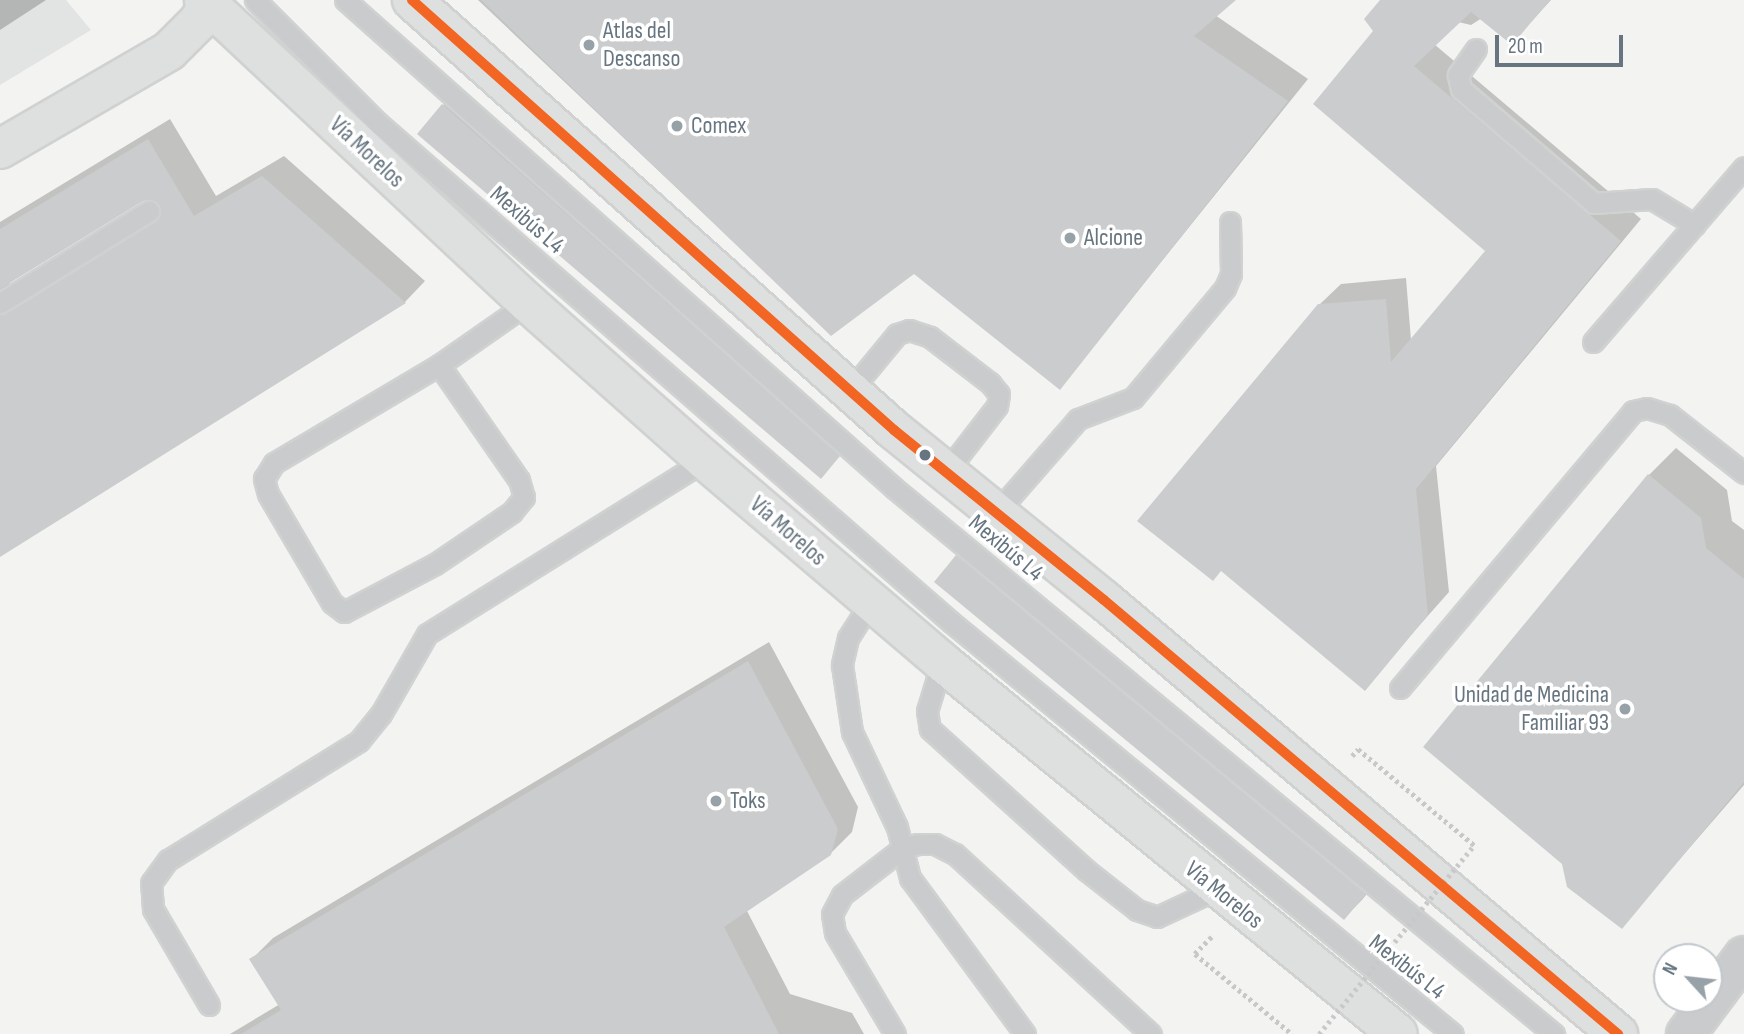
<!DOCTYPE html>
<html>
<head>
<meta charset="utf-8">
<style>
	body { margin:0 }
	#map { position:relative; width:1744px; height:1034px; overflow:hidden; background:#f3f3f2; font-family:"Sofia Sans Condensed",sans-serif }
	div>[style] { position:absolute }
	.built>* { inset:0; background:#e2e3e3 }
	.shadow>* { inset:0; background:#0003 }
	.building>* { inset:0; background:#cbcccd }
	.path>* { height:4.5px; margin-top:-2.25px; transform-origin:0; background:repeating-linear-gradient(90deg,#c8c8c8 0 3.5px,transparent 0 7px) }
	.roads { filter:drop-shadow(2px 0 #d0d1d1) drop-shadow(-2px 0 #d0d1d1) drop-shadow(0 2px #d0d1d1) drop-shadow(0 -2px #d0d1d1) }
	.lane>* { height:19px; margin:-9.5px; padding:0 9.5px; transform-origin:9.5px; border-radius:9.5px; background:#c9cbcc }
	.street>* { height:38px; margin:-19px; padding:0 19px; transform-origin:19px; border-radius:19px; background:#c9cbcc }
	.secondary>* { height:38px; margin:-19px; padding:0 19px; transform-origin:19px; border-radius:19px; background:#dedfdf }
	.primary>* { height:38px; margin:-19px; padding:0 19px; transform-origin:19px; border-radius:19px; background:#dedfdf }
	.path-bridge>* { height:4.5px; margin-top:-2.25px; transform-origin:0; background:repeating-linear-gradient(90deg,#c8c8c8 0 3.5px,transparent 0 7px) }
	.bus-1>* { height:10px; margin:-5px; padding:0 5px; transform-origin:5px; border-radius:5px; background:#f26522 }
	.dots>* { width:19px; height:19px; translate:-50% -50%; box-sizing:border-box; border:4px solid #fff; border-radius:50% }
	span { translate:-50% -50%; white-space:nowrap; text-align:center; line-height:1.15; -webkit-text-stroke:7px #fff; paint-order:stroke }
	.poi-label { font-size:24px; color:#667580 }
	.left { translate:0 -50%; text-align:left }
	.right { translate:-100% -50%; text-align:right }
	.street-label { font-size:24px; color:#667580 }
	.north { position:absolute; left:1653px; top:943px; width:70px; height:70px; box-sizing:border-box; background:#fff; border:2px solid #c2c8cc; border-radius:50%; rotate:297deg; font-size:19px; font-weight:700; line-height:28px; text-align:center; color:#667580 }
	.north::after { content:''; display:block; margin:auto; width:24px; height:32px; background:#97a1a8; clip-path:polygon(50% 0,100% 100%,50% 72%,0 100%) }
	.scale { position:absolute; left:1495px; top:35px; width:128px; height:32px; box-sizing:border-box; border:4px solid #667580; border-top:0; padding-left:9px; font-size:21px; line-height:24px; white-space:nowrap; color:#667580; -webkit-text-stroke:5px #fff; paint-order:stroke }
</style>
</head>
<body>
<div id="map">
	<div class="built">
		<div style="clip-path:polygon(0 0,66px 0,91px 30px,0 85px)"></div>
	</div>
	<div class="shadow">
		<div style="clip-path:polygon(0 0,46px 0,0 30px)"></div>
		<div style="clip-path:polygon(478px 0,1233px 0,1215px 15px,1308px 79px,1060px 388px,914px 271px,831px 334px)"></div>
		<div style="clip-path:polygon(1382px 0,1551px 0,1512px 43px,1482px 18px,1471px 25px,1458px 22px,1434px 44px,1641px 219px,1436px 466px,1449px 592px,1364px 688px,1319px 305px,1341px 284px,1406px 278px,1411px 340px,1488px 251px,1375px 31px)"></div>
		<div style="clip-path:polygon(460px 88px,855px 438px,821px 476px,443px 105px)"></div>
		<div style="clip-path:polygon(evenodd,170px 119px,216px 196px,284px 156px,425px 281px,405px 302px,0 555px,0 222px,170px 119px,143px 198px,162px 204px,160px 212px,29px 293px,11px 289px,9px 281px,143px 198px)"></div>
		<div style="clip-path:polygon(1676px 448px,1727px 490px,1732px 521px,1744px 530px,1744px 785px,1621px 927px,1649px 475px)"></div>
		<div style="clip-path:polygon(974px 540px,1381px 877px,1361px 901px,1344px 918px,957px 556px)"></div>
		<div style="clip-path:polygon(769px 642px,858px 807px,852px 832px,830px 854px,746px 909px,790px 994px,852px 1013px,864px 1034px,230px 1034px,280px 1004px,252px 959px,273px 938px)"></div>
	</div>
	<div class="building">
		<div style="clip-path:polygon(481px 0,1236px 0,1194px 36px,1288px 101px,1060px 390px,914px 274px,831px 336px)"></div>
		<div style="clip-path:polygon(1380px 0,1550px 0,1512px 45px,1471px 12px,1414px 66px,1621px 241px,1416px 489px,1428px 615px,1365px 691px,1221px 571px,1213px 581px,1137px 521px,1318px 304px,1386px 299px,1391px 362px,1485px 251px,1313px 104px,1373px 31px,1364px 19px)"></div>
		<div style="clip-path:polygon(442px 104px,840px 456px,821px 479px,417px 134px)"></div>
		<div style="clip-path:polygon(148px 139px,194px 216px,262px 176px,406px 303px,0 557px,0 315px,155px 221px,161px 210px,154px 200px,143px 201px,0 289px,0 229px)"></div>
		<div style="clip-path:polygon(1648px 474px,1701px 518px,1706px 548px,1744px 579px,1744px 782px,1622px 929px,1567px 887px,1562px 864px,1423px 747px)"></div>
		<div style="clip-path:polygon(956px 555px,1366px 894px,1344px 920px,934px 582px)"></div>
		<div style="clip-path:polygon(748px 661px,838px 829px,831px 855px,724px 927px,779px 1034px,241px 1034px,281px 1010px,249px 959px)"></div>
	</div>
	<div class="path">
		<div style="left:1352px;top:756px;width:9px;rotate:-49deg"></div>
		<div style="left:1358px;top:749px;width:151px;rotate:39.6deg"></div>
		<div style="left:1212px;top:937px;width:24px;rotate:135deg"></div>
		<div style="left:1195px;top:954px;width:126px;rotate:39.5deg"></div>
	</div>
	<div class="roads">
		<div class="lane">
			<div style="left:255px;top:0;width:174px;rotate:45deg"></div>
			<div style="left:378px;top:123px;width:760px;rotate:41.05deg"></div>
			<div style="left:951px;top:622px;width:649px;rotate:39.38deg"></div>
			<div style="left:345px;top:0;width:735px;rotate:41.63deg"></div>
			<div style="left:894px;top:488px;width:857px;rotate:39.6deg"></div>
			<div style="left:1476px;top:49px;width:32px;rotate:125deg"></div>
			<div style="left:1458px;top:75px;width:14px;rotate:78deg"></div>
			<div style="left:1461px;top:89px;width:175px;rotate:40.6deg"></div>
			<div style="left:1594px;top:203px;width:58px;rotate:-3.9deg"></div>
			<div style="left:1652px;top:199px;width:50px;rotate:31.2deg"></div>
			<div style="left:0;top:303px;width:175px;rotate:-31.7deg"></div>
			<div style="left:1593px;top:342px;width:231px;rotate:-49.2deg"></div>
			<div style="left:439px;top:365px;width:140px;rotate:55.2deg"></div>
			<div style="left:519px;top:480px;width:18px;rotate:74deg"></div>
			<div style="left:524px;top:497px;width:19px;rotate:129deg"></div>
			<div style="left:512px;top:512px;width:93px;rotate:146deg"></div>
			<div style="left:435px;top:564px;width:103px;rotate:152.2deg"></div>
			<div style="left:344px;top:612px;width:15px;rotate:-143deg"></div>
			<div style="left:332px;top:603px;width:126px;rotate:-120.4deg"></div>
			<div style="left:268px;top:494px;width:16px;rotate:-105deg"></div>
			<div style="left:264px;top:479px;width:19px;rotate:-58deg"></div>
			<div style="left:274px;top:463px;width:192px;rotate:-30.7deg"></div>
			<div style="left:439px;top:365px;width:108px;rotate:-34.9deg"></div>
			<div style="left:850px;top:391px;width:74px;rotate:-50.5deg"></div>
			<div style="left:897px;top:334px;width:13px;rotate:-18deg"></div>
			<div style="left:909px;top:330px;width:22px;rotate:18deg"></div>
			<div style="left:930px;top:337px;width:76px;rotate:37.5deg"></div>
			<div style="left:990px;top:383px;width:14px;rotate:51deg"></div>
			<div style="left:999px;top:394px;width:12px;rotate:99deg"></div>
			<div style="left:997px;top:406px;width:83px;rotate:127.7deg"></div>
			<div style="left:996px;top:513px;width:125px;rotate:-48.9deg"></div>
			<div style="left:1078px;top:419px;width:59px;rotate:-20.9deg"></div>
			<div style="left:1133px;top:398px;width:143px;rotate:-50.1deg"></div>
			<div style="left:1225px;top:288px;width:15px;rotate:-67deg"></div>
			<div style="left:1231px;top:274px;width:52px;rotate:-91.1deg"></div>
			<div style="left:871px;top:602px;width:43px;rotate:122.6deg"></div>
			<div style="left:848px;top:638px;width:28px;rotate:103deg"></div>
			<div style="left:842px;top:665px;width:68px;rotate:81.5deg"></div>
			<div style="left:852px;top:732px;width:105px;rotate:64.7deg"></div>
			<div style="left:897px;top:827px;width:53px;rotate:75.7deg"></div>
			<div style="left:910px;top:878px;width:194px;rotate:53.6deg"></div>
			<div style="left:942px;top:662px;width:51px;rotate:107deg"></div>
			<div style="left:927px;top:711px;width:18px;rotate:81deg"></div>
			<div style="left:930px;top:729px;width:210px;rotate:42.1deg"></div>
			<div style="left:1086px;top:870px;width:65px;rotate:38.1deg"></div>
			<div style="left:1137px;top:910px;width:21px;rotate:19deg"></div>
			<div style="left:1157px;top:917px;width:66px;rotate:-25deg"></div>
			<div style="left:1400px;top:688px;width:362px;rotate:-49.9deg"></div>
			<div style="left:1633px;top:411px;width:14px;rotate:-12deg"></div>
			<div style="left:1647px;top:408px;width:24px;rotate:17deg"></div>
			<div style="left:1670px;top:415px;width:94px;rotate:38.1deg"></div>
			<div style="left:209px;top:1005px;width:111px;rotate:-120.3deg"></div>
			<div style="left:153px;top:909px;width:26px;rotate:-94deg"></div>
			<div style="left:151px;top:883px;width:29px;rotate:-54deg"></div>
			<div style="left:168px;top:860px;width:225px;rotate:-31.9deg"></div>
			<div style="left:359px;top:741px;width:35px;rotate:-51deg"></div>
			<div style="left:381px;top:714px;width:92px;rotate:-60.1deg"></div>
			<div style="left:427px;top:634px;width:328px;rotate:-32deg"></div>
			<div style="left:895px;top:1034px;width:117px;rotate:-120.7deg"></div>
			<div style="left:835px;top:933px;width:19px;rotate:-99deg"></div>
			<div style="left:832px;top:914px;width:21px;rotate:-62deg"></div>
			<div style="left:842px;top:895px;width:78px;rotate:-37.7deg"></div>
			<div style="left:904px;top:847px;width:14px;rotate:-12deg"></div>
			<div style="left:918px;top:844px;width:17px"></div>
			<div style="left:935px;top:844px;width:22px;rotate:27deg"></div>
			<div style="left:955px;top:854px;width:266px;rotate:42.6deg"></div>
		</div>
		<div class="street">
			<div style="left:1686px;top:1034px;width:97px;rotate:-53.4deg"></div>
		</div>
		<div class="secondary">
			<div style="left:0;top:149px;width:195px;rotate:-30.1deg"></div>
			<div style="left:169px;top:51px;width:41px;rotate:-45deg"></div>
			<div style="left:198px;top:22px;width:26px;rotate:-58deg"></div>
		</div>
		<div class="primary">
			<div style="left:204px;top:0;width:444px;rotate:43.1deg"></div>
			<div style="left:528px;top:303px;width:237px;rotate:41.6deg"></div>
			<div style="left:705px;top:460px;width:311px;rotate:40.4deg"></div>
			<div style="left:942px;top:662px;width:588px;rotate:39.21deg"></div>
			<div style="left:412px;top:0;width:646px;rotate:41.74deg"></div>
			<div style="left:894px;top:430px;width:270px;rotate:39deg"></div>
			<div style="left:1104px;top:600px;width:673px;rotate:40.18deg"></div>
		</div>
	</div>
	<div class="path-bridge">
		<div style="left:1319px;top:1034px;width:244px;rotate:-50.6deg"></div>
	</div>
	<div class="bus-1">
		<div style="left:412px;top:0;width:646px;rotate:41.74deg"></div>
		<div style="left:894px;top:430px;width:270px;rotate:39deg"></div>
		<div style="left:1104px;top:600px;width:673px;rotate:40.18deg"></div>
	</div>
	<div class="dots">
		<div style="left:589px;top:45px;background:#97a1a8"></div>
		<div style="left:677px;top:126px;background:#97a1a8"></div>
		<div style="left:1070px;top:238px;background:#97a1a8"></div>
		<div style="left:925px;top:455px;background:#667580"></div>
		<div style="left:1625px;top:709px;background:#97a1a8"></div>
		<div style="left:716px;top:801px;background:#97a1a8"></div>
	</div>
	<div class="poi-label">
		<span class="left" style="left:603px;top:45px">Atlas del<br>Descanso</span>
		<span class="left" style="left:691px;top:126px">Comex</span>
		<span class="left" style="left:1084px;top:238px">Alcione</span>
		<span class="right" style="left:1609px;top:709px">Unidad de Medicina<br>Familiar 93</span>
		<span class="left" style="left:730px;top:801px">Toks</span>
	</div>
	<div class="street-label">
		<span style="left:367px;top:152px;rotate:43deg">Vía Morelos</span>
		<span style="left:527px;top:220px;rotate:41deg">Mexibús L4</span>
		<span style="left:788px;top:531px;rotate:41deg">Vía Morelos</span>
		<span style="left:1006px;top:548px;rotate:40deg">Mexibús L4</span>
		<span style="left:1224px;top:895px;rotate:39deg">Vía Morelos</span>
		<span style="left:1407px;top:967px;rotate:38deg">Mexibús L4</span>
	</div>
	<div class="north">N</div>
	<div class="scale">20 m</div>
</div>
</body>
</html>
